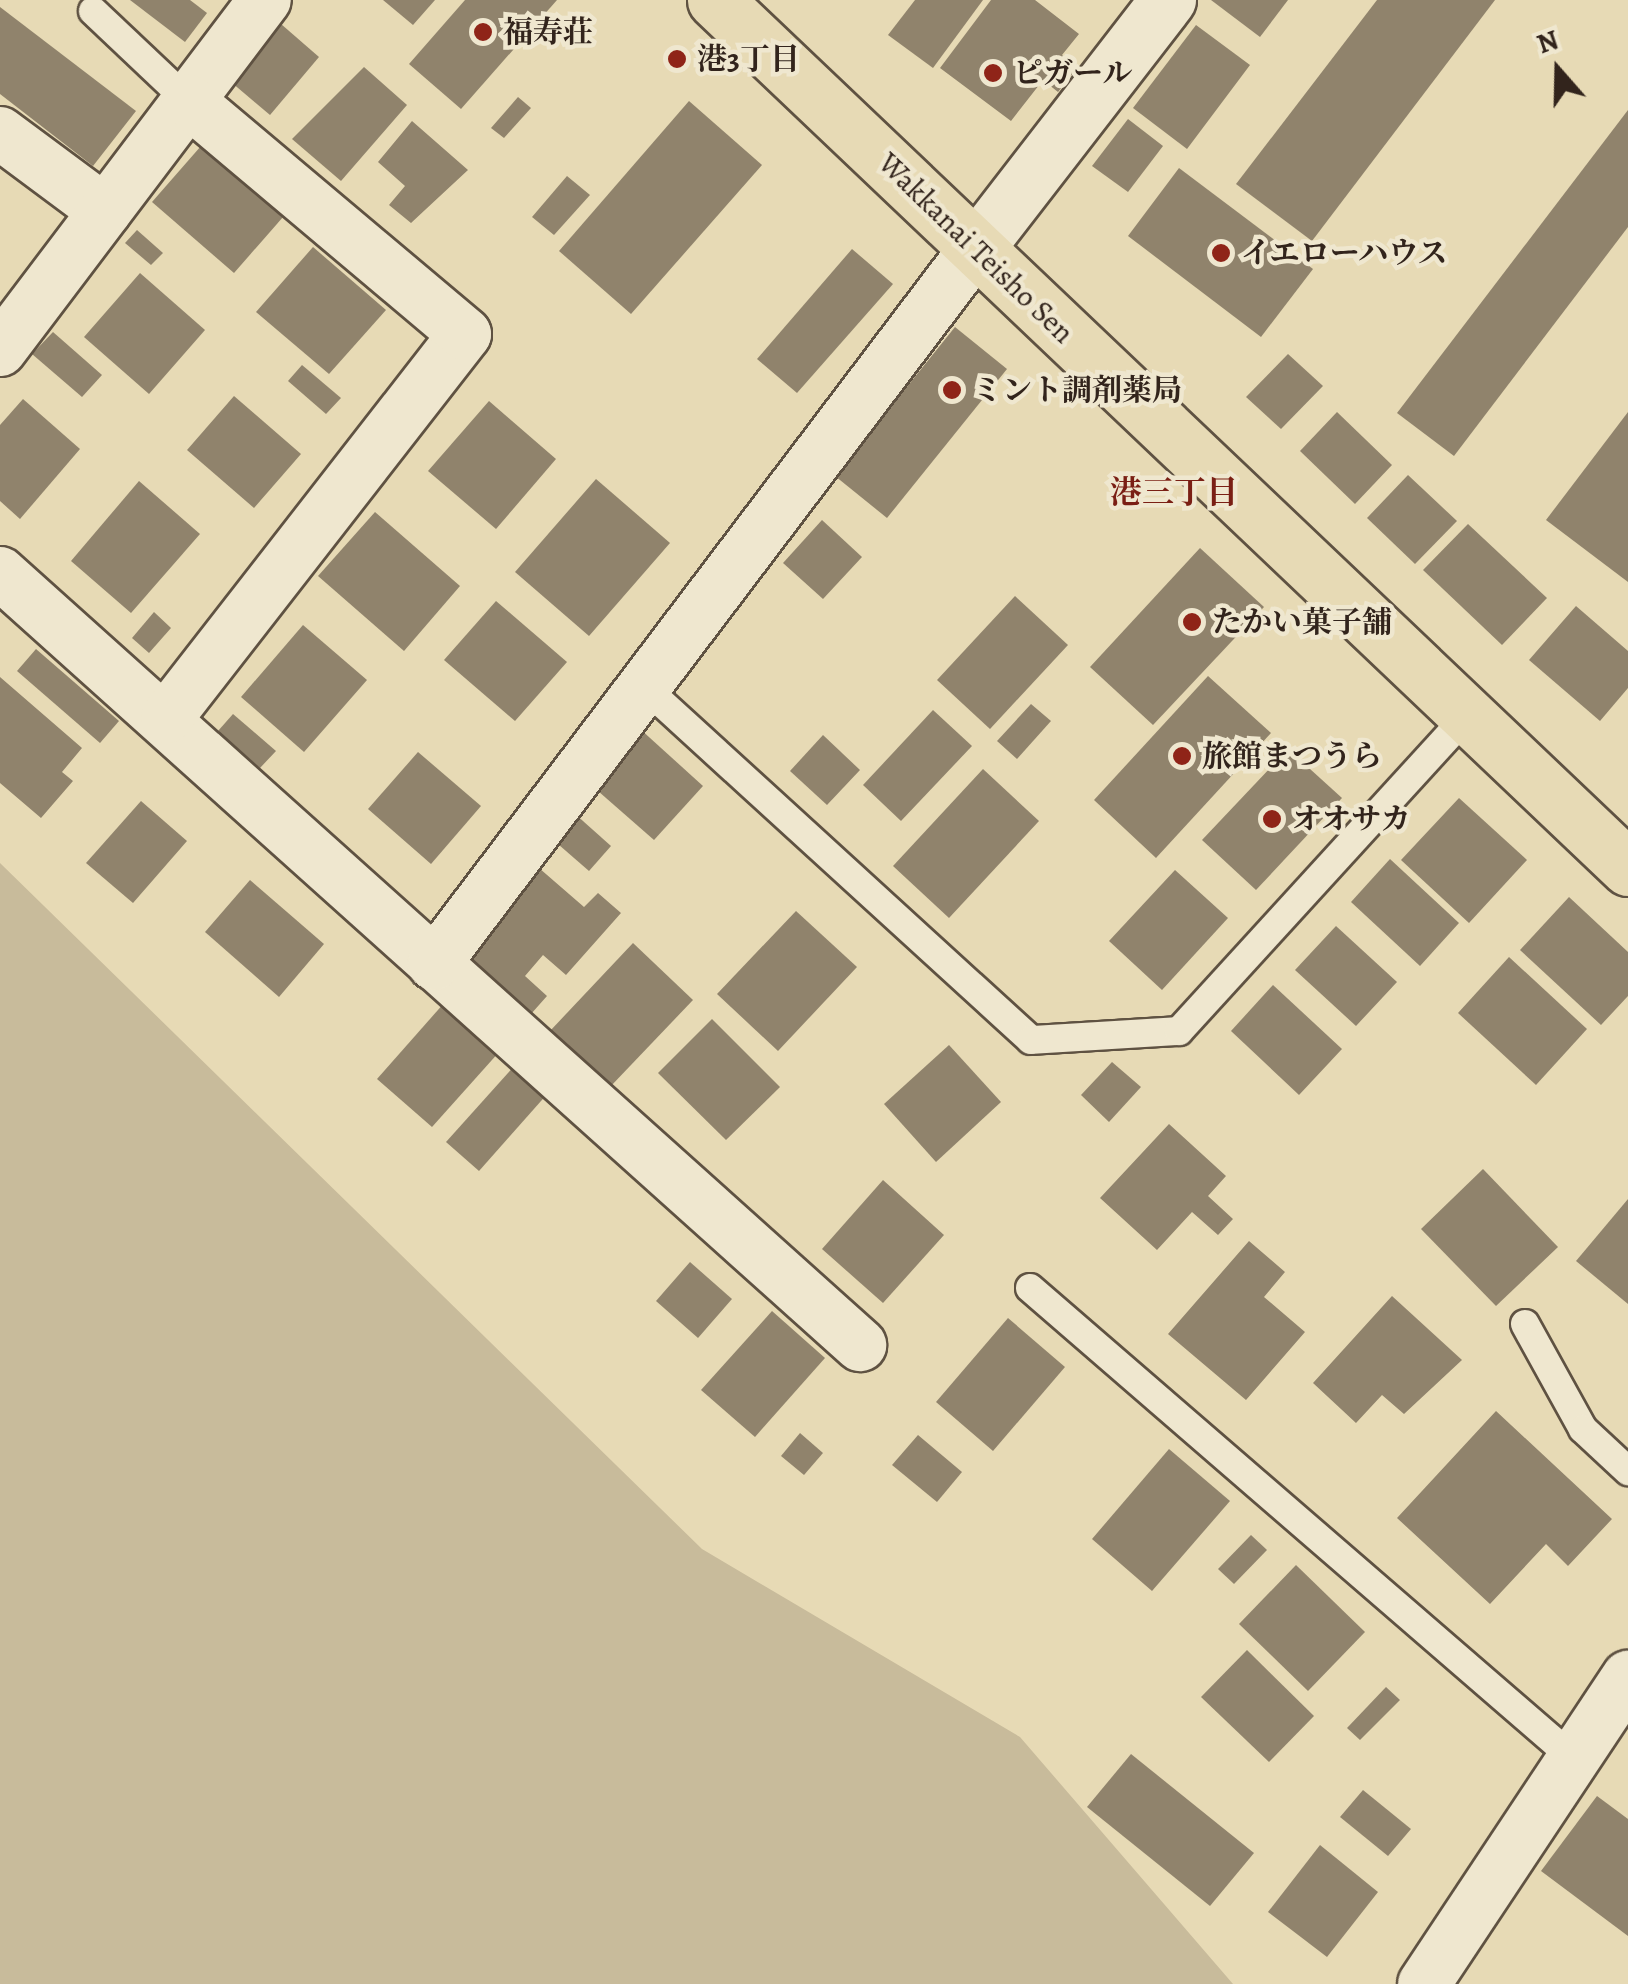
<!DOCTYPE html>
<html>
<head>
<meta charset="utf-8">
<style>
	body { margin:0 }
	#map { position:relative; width:1628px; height:1984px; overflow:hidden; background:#e7dab5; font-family:Alegreya,"Noto Serif JP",serif }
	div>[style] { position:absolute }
	.green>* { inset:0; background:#c8bb9b }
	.building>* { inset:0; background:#90836c }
	.roads { filter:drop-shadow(2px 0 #5f5242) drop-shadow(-2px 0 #5f5242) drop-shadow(0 2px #5f5242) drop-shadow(0 -2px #5f5242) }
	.lane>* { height:28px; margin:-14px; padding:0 14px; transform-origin:14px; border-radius:14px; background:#efe7cf }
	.street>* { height:52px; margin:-26px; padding:0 26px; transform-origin:26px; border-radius:26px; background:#efe7cf }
	.secondary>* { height:55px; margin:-27.5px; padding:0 27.5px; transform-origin:27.5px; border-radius:27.5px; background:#efe7cf }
	.primary>* { height:55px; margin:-27.5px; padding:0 27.5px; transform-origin:27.5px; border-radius:27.5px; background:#e7dab5 }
	.dots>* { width:28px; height:28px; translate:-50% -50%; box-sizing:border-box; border:5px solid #efe7cf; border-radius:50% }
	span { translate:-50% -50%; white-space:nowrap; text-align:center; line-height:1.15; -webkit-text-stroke:9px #efe7cf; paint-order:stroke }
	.poi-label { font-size:30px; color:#32241c; font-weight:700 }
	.left { translate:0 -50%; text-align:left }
	.street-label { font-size:30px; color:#32241c }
	.neighbourhood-label { font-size:32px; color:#7a1f14; font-weight:700 }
	.north { position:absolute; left:1508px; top:20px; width:100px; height:100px; -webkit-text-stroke:8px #efe7cf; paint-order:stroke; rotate:340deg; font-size:28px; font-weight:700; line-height:40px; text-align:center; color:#32241c }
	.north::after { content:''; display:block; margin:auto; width:35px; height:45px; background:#32241c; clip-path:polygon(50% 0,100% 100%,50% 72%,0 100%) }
</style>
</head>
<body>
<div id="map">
	<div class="green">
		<div style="clip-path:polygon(0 863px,702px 1549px,1020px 1737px,1233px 1984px,0 1984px)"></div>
	</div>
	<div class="building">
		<div style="clip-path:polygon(130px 0,190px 0,207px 13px,185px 42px)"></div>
		<div style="clip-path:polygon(383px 0,435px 0,413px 25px)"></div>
		<div style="clip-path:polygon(465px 0,557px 0,461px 109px,409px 64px)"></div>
		<div style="clip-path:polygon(915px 0,983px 0,933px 68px,888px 35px)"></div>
		<div style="clip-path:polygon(991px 0,1035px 0,1079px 34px,1062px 55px,1078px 67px,1058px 92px,1043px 80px,1011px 121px,940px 68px)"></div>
		<div style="clip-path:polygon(1211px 0,1288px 0,1260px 37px)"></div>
		<div style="clip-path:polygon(1377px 0,1495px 0,1312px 241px,1236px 184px)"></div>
		<div style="clip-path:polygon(0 7px,136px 111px,93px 166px,0 94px)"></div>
		<div style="clip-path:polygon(281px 24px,319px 57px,270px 115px,231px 82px)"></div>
		<div style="clip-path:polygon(1196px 25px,1250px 65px,1187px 149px,1133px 108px)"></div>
		<div style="clip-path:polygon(364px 67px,407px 105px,341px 181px,292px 139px)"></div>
		<div style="clip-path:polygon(518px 97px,531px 108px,504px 138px,491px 128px)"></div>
		<div style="clip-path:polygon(689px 101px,762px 165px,631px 314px,559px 251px)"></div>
		<div style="clip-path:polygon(1628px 110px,1628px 227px,1454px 456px,1397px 413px)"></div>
		<div style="clip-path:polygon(1128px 119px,1163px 146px,1128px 192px,1092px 166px)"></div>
		<div style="clip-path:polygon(412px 121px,468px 170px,411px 223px,389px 205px,405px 186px,378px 162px)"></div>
		<div style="clip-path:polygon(208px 138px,290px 209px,234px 273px,152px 202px)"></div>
		<div style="clip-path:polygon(1179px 168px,1313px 269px,1261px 337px,1128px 236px)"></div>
		<div style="clip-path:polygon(567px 176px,590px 195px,554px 235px,532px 217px)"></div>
		<div style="clip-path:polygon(137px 230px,163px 253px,151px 265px,125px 243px)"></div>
		<div style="clip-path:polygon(313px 247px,386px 310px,329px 374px,256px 312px)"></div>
		<div style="clip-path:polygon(852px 249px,893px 284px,797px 393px,757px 359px)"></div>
		<div style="clip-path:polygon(140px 273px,205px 330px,149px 394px,84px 337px)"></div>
		<div style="clip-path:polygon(955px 327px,1007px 369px,887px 518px,835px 476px)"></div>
		<div style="clip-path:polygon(53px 332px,102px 375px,82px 397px,32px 354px)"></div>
		<div style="clip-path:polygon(1288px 354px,1323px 386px,1281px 429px,1246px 397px)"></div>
		<div style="clip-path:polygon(302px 365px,341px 398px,326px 414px,288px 381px)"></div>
		<div style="clip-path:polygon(234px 396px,301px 454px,254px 508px,187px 450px)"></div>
		<div style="clip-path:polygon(23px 399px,80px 449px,20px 519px,0 501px,0 425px)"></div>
		<div style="clip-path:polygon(489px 401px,556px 459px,496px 529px,428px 471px)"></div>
		<div style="clip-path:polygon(1337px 412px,1392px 465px,1355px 504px,1300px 451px)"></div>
		<div style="clip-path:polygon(1628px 412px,1628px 582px,1546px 520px)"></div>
		<div style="clip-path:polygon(1408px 475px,1457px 521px,1415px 564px,1367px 518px)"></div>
		<div style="clip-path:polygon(596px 479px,670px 543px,589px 636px,515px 572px)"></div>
		<div style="clip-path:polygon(139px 481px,200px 534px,131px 613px,71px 561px)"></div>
		<div style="clip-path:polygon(375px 512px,460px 586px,404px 651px,318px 576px)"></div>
		<div style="clip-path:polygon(822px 520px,862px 557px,823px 599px,783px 563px)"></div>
		<div style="clip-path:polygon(1468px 524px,1547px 598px,1502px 645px,1423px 570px)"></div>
		<div style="clip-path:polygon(1200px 548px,1264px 607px,1153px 725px,1090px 667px)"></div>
		<div style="clip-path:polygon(1015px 596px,1068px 645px,990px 729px,937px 680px)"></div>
		<div style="clip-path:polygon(496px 601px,567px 662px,515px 721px,444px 660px)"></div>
		<div style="clip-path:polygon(1576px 606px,1628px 651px,1628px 688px,1600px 721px,1529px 660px)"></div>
		<div style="clip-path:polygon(154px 612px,171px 628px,149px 653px,132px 638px)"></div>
		<div style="clip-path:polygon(303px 625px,367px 680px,304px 752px,241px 697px)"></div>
		<div style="clip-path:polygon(36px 649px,119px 721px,100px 743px,17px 671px)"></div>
		<div style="clip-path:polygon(1208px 676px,1271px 733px,1156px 858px,1094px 800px)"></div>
		<div style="clip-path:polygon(0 677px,82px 748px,62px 772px,73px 781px,41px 818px,0 783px)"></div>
		<div style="clip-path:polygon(1031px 704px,1051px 721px,1017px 759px,997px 741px)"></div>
		<div style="clip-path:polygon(933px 710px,972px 746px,901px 821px,863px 785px)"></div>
		<div style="clip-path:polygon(233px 714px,276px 751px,260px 768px,218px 731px)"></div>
		<div style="clip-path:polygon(639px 728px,703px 786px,654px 840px,590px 784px)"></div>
		<div style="clip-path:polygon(823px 735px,860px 770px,827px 805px,790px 771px)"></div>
		<div style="clip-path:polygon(1288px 749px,1342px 798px,1256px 890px,1202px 840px)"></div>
		<div style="clip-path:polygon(418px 752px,481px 806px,431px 864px,368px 809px)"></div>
		<div style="clip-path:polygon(983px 769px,1039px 821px,949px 918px,893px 866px)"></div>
		<div style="clip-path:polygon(1459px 798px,1527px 860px,1469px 923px,1401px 860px)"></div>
		<div style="clip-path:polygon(141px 801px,187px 841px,133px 903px,86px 863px)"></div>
		<div style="clip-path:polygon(574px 813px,611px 846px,589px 871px,551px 838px)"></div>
		<div style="clip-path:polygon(1390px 859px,1459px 923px,1420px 966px,1351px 902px)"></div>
		<div style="clip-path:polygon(539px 868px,584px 907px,598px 893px,621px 913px,566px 975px,543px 955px,525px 976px,547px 996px,531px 1014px,463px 954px)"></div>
		<div style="clip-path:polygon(1175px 870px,1228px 918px,1162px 990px,1109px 941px)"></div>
		<div style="clip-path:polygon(250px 880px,324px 944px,279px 997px,205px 932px)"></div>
		<div style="clip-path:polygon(1569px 897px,1628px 952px,1628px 996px,1601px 1025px,1520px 950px)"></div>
		<div style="clip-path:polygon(796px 911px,857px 967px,778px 1051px,717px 994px)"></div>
		<div style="clip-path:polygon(1336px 926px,1397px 982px,1356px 1026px,1295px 970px)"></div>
		<div style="clip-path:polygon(633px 943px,693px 1000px,610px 1087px,550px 1031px)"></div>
		<div style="clip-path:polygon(1509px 957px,1587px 1029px,1536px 1085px,1458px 1013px)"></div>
		<div style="clip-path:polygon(1273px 985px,1342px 1049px,1299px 1095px,1231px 1031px)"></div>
		<div style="clip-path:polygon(445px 1002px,500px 1051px,432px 1127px,377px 1079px)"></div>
		<div style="clip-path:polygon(712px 1019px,780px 1087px,726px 1140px,658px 1073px)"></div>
		<div style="clip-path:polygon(949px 1045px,1001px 1102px,936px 1162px,884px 1104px)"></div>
		<div style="clip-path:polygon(1112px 1062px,1141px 1087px,1109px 1122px,1081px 1095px)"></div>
		<div style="clip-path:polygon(516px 1064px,549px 1092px,479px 1171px,446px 1142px)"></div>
		<div style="clip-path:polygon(1169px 1124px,1226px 1176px,1208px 1196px,1233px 1219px,1218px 1235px,1192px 1212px,1157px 1250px,1100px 1198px)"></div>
		<div style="clip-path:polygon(1483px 1169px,1558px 1247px,1496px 1306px,1421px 1229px)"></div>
		<div style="clip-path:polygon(883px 1180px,944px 1235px,883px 1303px,822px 1249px)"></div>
		<div style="clip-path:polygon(1628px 1199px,1628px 1304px,1576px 1261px)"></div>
		<div style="clip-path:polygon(1249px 1241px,1285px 1272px,1264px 1297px,1305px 1332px,1246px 1400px,1168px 1334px)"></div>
		<div style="clip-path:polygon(690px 1262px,732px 1299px,698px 1338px,656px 1301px)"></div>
		<div style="clip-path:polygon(1392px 1296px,1462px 1360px,1404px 1414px,1382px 1395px,1356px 1423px,1313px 1383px)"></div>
		<div style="clip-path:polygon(772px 1311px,825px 1358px,755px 1437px,701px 1390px)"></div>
		<div style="clip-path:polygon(1008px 1318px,1065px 1367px,993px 1451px,936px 1402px)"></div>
		<div style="clip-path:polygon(1496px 1411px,1612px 1519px,1568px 1566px,1546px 1544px,1490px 1604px,1397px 1518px)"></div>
		<div style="clip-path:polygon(800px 1433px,823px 1453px,804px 1475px,781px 1456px)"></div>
		<div style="clip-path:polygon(918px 1435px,962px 1472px,937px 1502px,892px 1465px)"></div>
		<div style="clip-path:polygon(1169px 1449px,1230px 1501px,1152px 1591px,1092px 1539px)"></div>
		<div style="clip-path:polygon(1251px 1535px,1267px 1550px,1234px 1584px,1218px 1569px)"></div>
		<div style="clip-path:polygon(1296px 1565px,1365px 1632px,1308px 1691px,1239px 1624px)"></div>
		<div style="clip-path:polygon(1247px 1650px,1314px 1716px,1269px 1762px,1201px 1697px)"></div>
		<div style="clip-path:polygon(1386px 1687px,1400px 1700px,1360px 1740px,1347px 1728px)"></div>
		<div style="clip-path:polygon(1131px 1754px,1254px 1853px,1210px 1906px,1087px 1807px)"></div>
		<div style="clip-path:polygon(1363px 1790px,1411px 1829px,1388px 1856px,1340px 1817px)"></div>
		<div style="clip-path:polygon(1597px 1796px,1628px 1819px,1628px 1936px,1541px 1871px)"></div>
		<div style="clip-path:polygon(1320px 1845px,1378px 1892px,1327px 1957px,1268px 1912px)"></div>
	</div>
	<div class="roads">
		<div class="lane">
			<div style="left:93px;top:11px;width:129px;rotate:43.4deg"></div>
			<div style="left:640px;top:683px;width:529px;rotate:42.4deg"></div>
			<div style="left:1031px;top:1040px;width:148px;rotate:-3.5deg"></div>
			<div style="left:1179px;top:1031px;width:425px;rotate:-47.6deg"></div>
			<div style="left:1030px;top:1288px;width:717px;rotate:40.87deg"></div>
			<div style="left:1525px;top:1324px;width:120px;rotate:61.1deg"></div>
			<div style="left:1583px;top:1429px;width:62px;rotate:43deg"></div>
		</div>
		<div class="street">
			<div style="left:0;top:133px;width:131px;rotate:36.6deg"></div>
			<div style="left:0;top:350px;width:439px;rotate:-52.9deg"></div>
			<div style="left:0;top:573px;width:1156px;rotate:41.91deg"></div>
			<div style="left:167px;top:717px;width:485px;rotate:-52.1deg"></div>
			<div style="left:465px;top:334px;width:363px;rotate:-139.9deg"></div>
			<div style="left:434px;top:964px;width:898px;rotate:-52.87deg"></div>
			<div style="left:1424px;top:1984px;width:369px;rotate:-56.4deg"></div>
		</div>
		<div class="secondary">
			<div style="left:976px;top:248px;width:314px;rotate:-52.3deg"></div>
		</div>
		<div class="primary">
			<div style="left:715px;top:0;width:1260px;rotate:43.55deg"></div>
		</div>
	</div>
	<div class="dots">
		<div style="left:483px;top:32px;background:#8f2418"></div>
		<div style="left:677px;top:59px;background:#8f2418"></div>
		<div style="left:993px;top:73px;background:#8f2418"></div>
		<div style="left:1221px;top:253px;background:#8f2418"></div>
		<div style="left:952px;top:390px;background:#8f2418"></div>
		<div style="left:1192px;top:622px;background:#8f2418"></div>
		<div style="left:1182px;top:756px;background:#8f2418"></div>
		<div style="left:1272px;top:819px;background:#8f2418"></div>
	</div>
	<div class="poi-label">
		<span class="left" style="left:503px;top:32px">福寿荘</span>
		<span class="left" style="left:697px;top:59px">港3丁目</span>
		<span class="left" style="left:1013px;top:73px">ピガール</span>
		<span class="left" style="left:1241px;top:253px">イエローハウス</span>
		<span class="left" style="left:972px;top:390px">ミント調剤薬局</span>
		<span class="left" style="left:1212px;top:622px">たかい菓子舗</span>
		<span class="left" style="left:1202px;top:756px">旅館まつうら</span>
		<span class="left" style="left:1292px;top:819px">オオサカ</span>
	</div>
	<div class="street-label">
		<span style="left:976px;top:248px;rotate:44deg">Wakkanai Teisho Sen</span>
	</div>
	<div class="neighbourhood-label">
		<span style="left:1174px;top:492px">港三丁目</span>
	</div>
	<div class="north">N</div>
</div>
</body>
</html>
